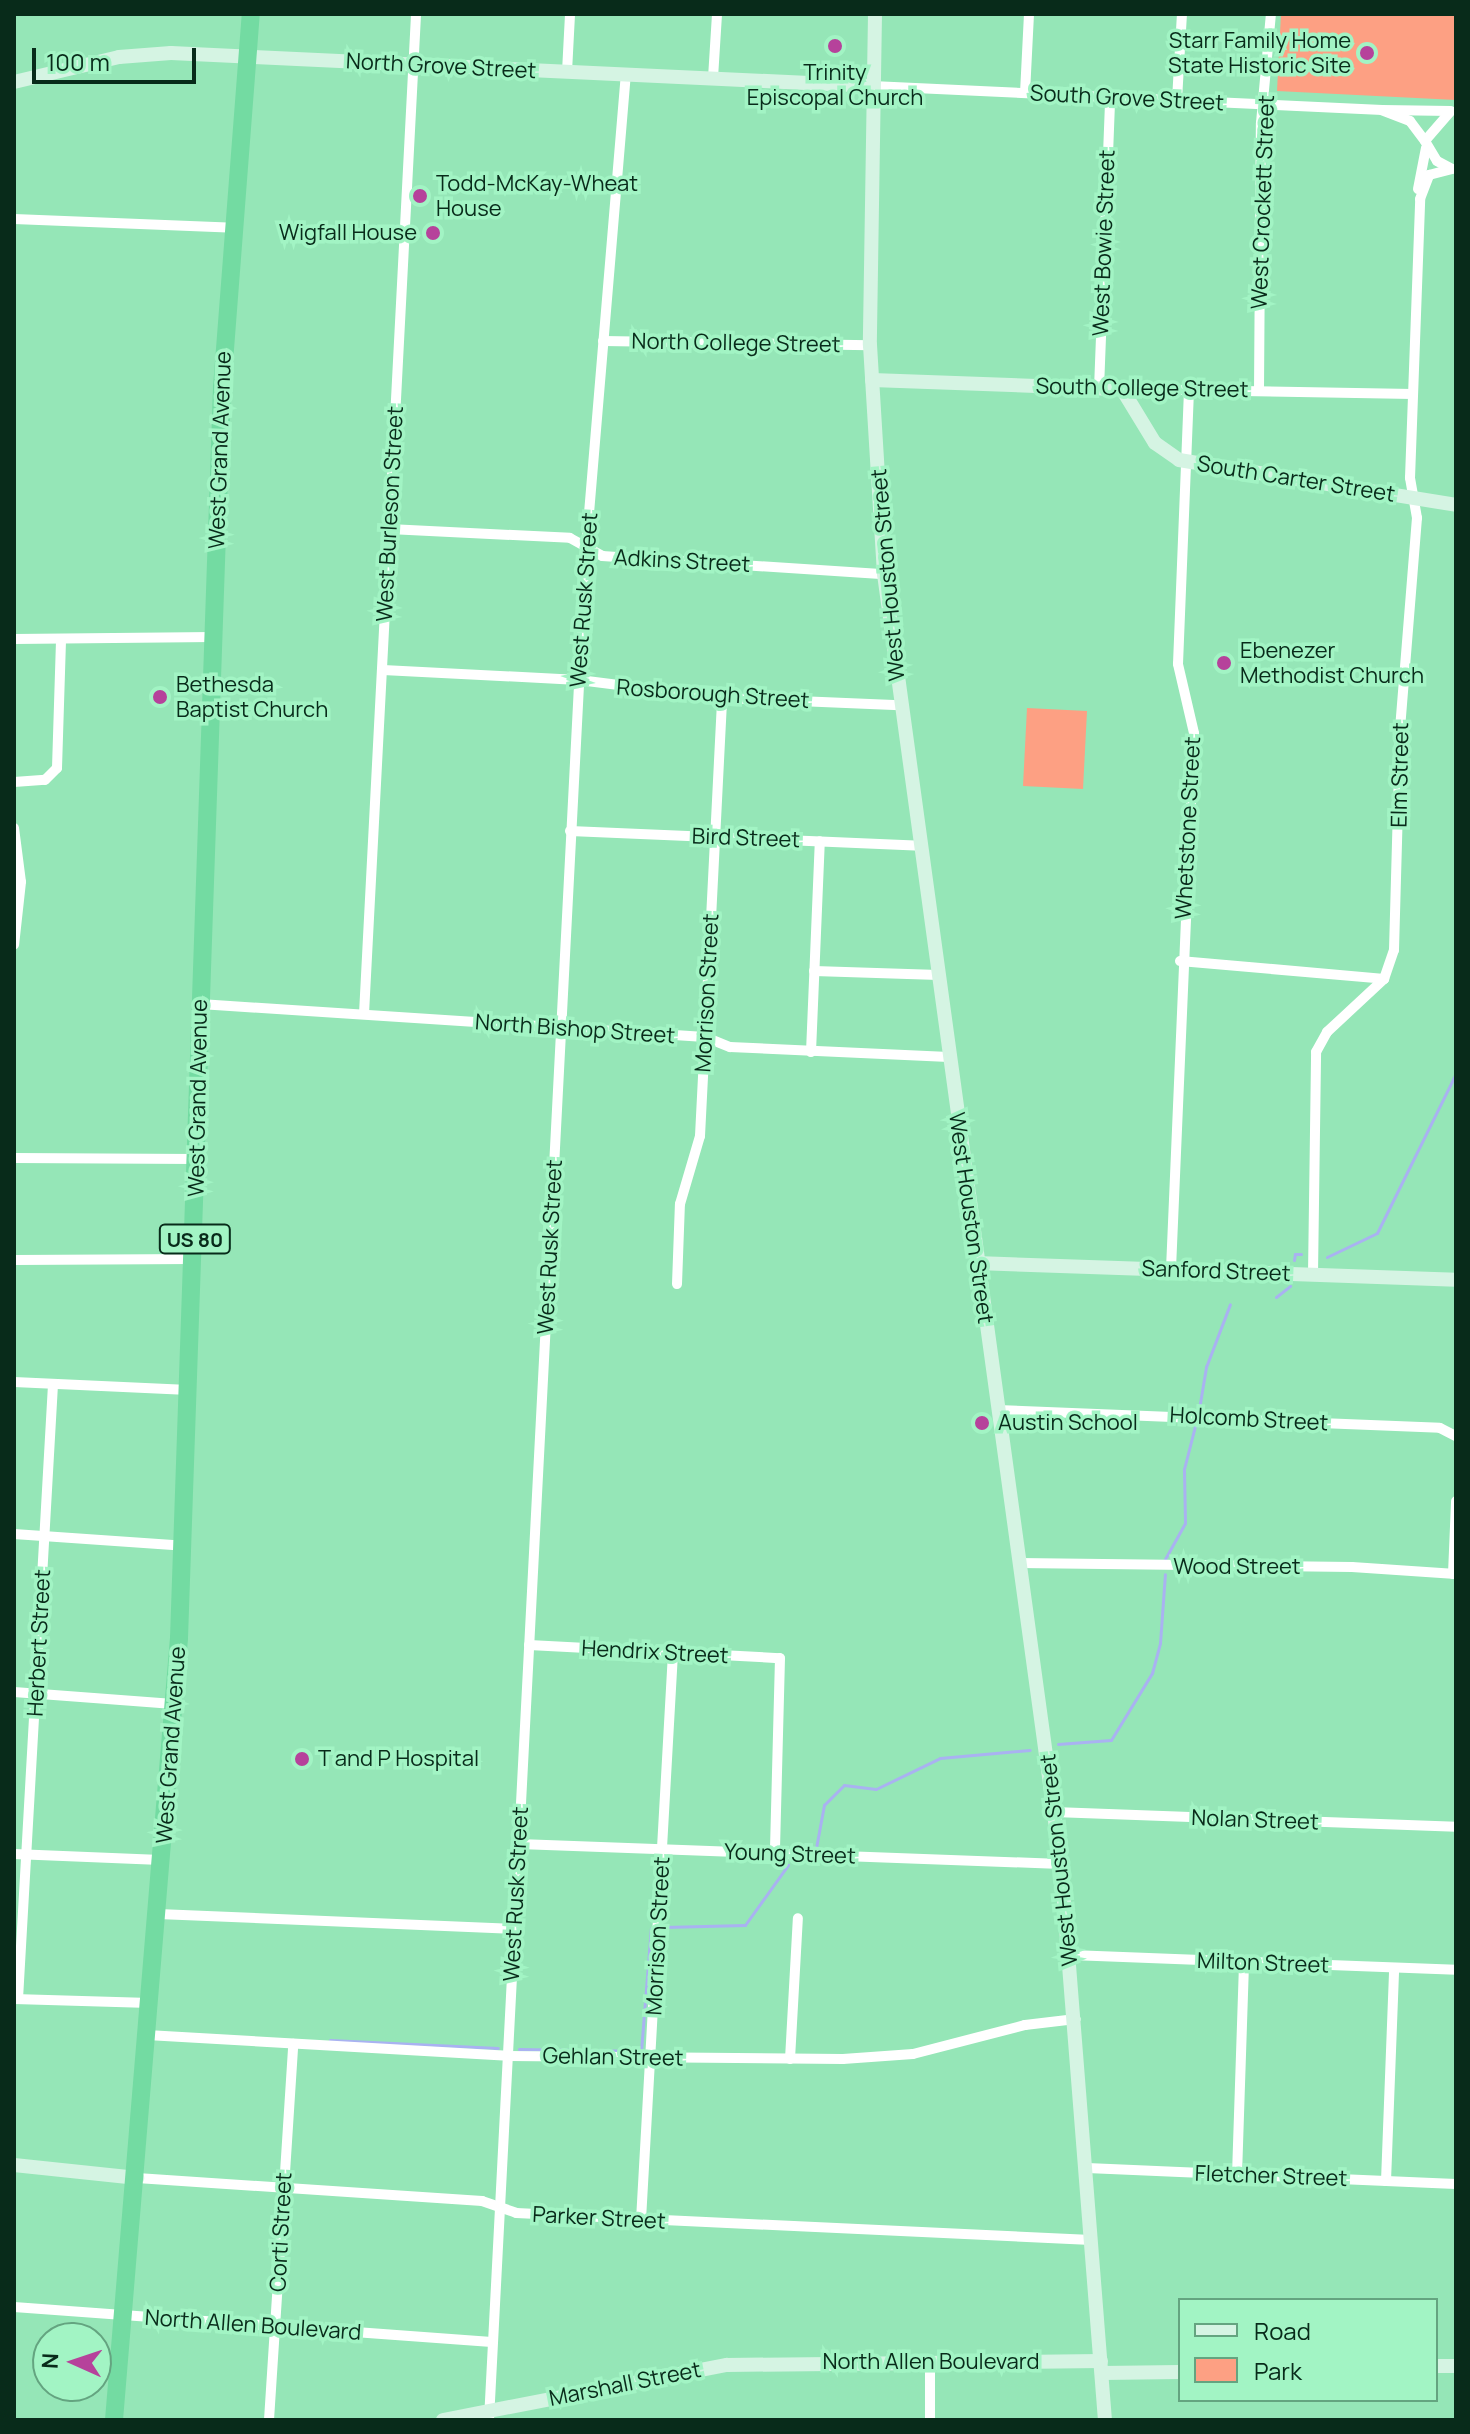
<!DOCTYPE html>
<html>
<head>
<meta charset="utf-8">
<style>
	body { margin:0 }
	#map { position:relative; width:1470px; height:2434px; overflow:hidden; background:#95e6b7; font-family:Manrope,sans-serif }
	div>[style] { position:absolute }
	.green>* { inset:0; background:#fda083 }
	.stream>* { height:3px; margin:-1.5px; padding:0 1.5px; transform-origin:1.5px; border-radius:1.5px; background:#a9b2f1 }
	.street>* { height:10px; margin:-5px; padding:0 5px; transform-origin:5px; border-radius:5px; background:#fff }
	.secondary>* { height:14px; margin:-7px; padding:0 7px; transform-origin:7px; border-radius:7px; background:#d5f4e3 }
	.highway>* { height:18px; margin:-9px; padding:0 9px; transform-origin:9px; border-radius:9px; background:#73dba2 }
	.dots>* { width:22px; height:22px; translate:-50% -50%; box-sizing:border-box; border:4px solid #a2f4c4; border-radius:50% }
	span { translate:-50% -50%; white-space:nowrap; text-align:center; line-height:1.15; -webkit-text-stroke:7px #a2f4c4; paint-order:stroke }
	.shield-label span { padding:2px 6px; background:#a2f4c4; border:2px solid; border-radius:6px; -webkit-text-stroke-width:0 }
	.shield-label { font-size:20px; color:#082b1a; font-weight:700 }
	.poi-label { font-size:22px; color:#082b1a }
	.right { translate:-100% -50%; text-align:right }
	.left { translate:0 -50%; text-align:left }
	.street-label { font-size:22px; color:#082b1a }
	.frame { position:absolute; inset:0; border:16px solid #082b1a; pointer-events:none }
	.legend { position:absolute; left:1178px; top:2298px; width:260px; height:104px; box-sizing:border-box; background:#a2f4c4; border:2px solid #64a480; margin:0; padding:10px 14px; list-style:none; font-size:24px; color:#082b1a }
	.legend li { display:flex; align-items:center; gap:16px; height:40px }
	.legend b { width:40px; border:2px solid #64a480 }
	.north { position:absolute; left:32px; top:2322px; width:80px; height:80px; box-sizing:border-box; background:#a2f4c4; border:2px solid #64a480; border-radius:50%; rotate:273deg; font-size:22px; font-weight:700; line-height:32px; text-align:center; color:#082b1a }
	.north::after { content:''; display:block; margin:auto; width:28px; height:36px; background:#b6429b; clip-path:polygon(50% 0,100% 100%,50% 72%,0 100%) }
	.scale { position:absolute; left:32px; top:48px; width:164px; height:36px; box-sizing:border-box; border:4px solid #082b1a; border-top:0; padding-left:10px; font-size:24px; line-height:28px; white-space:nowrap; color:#082b1a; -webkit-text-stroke:6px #a2f4c4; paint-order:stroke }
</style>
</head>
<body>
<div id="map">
	<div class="green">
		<div style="clip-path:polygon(1281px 14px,1456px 14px,1456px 100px,1277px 91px)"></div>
		<div style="clip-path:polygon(1027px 708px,1087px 711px,1083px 789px,1023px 786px)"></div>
	</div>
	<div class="stream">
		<div style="left:1327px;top:1257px;width:55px;rotate:-25.6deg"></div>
		<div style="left:1377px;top:1233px;width:178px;rotate:-63.7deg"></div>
		<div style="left:1294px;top:1260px;width:6px;rotate:-81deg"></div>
		<div style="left:1295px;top:1254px;width:6px"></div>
		<div style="left:1276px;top:1297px;width:18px;rotate:-38deg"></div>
		<div style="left:1199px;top:1409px;width:43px;rotate:-80.5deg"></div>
		<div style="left:1206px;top:1367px;width:67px;rotate:-69.1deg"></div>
		<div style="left:1165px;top:1559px;width:41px;rotate:-60.9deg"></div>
		<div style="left:1185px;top:1523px;width:54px;rotate:-91.1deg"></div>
		<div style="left:1184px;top:1469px;width:49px;rotate:-75.7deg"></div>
		<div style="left:1058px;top:1744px;width:53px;rotate:-4.3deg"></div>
		<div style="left:1111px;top:1740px;width:79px;rotate:-58.5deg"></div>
		<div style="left:1152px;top:1673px;width:31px;rotate:-75deg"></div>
		<div style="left:1160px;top:1643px;width:69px;rotate:-85.9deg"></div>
		<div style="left:816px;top:1848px;width:44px;rotate:-79.5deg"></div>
		<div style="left:824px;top:1805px;width:28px;rotate:-45deg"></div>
		<div style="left:844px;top:1785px;width:32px;rotate:7deg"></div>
		<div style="left:876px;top:1789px;width:71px;rotate:-25.8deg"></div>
		<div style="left:940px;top:1758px;width:90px;rotate:-5.1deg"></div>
		<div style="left:664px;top:1927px;width:81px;rotate:-1.4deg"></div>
		<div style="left:745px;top:1925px;width:74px;rotate:-54.4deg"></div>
		<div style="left:330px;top:2040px;width:168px;rotate:2.7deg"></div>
		<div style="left:519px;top:2049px;width:122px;rotate:0.9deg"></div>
		<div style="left:641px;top:2051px;width:123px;rotate:-85.4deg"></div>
	</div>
	<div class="street">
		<div style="left:567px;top:72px;width:58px;rotate:-87deg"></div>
		<div style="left:713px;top:78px;width:64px;rotate:-86.4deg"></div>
		<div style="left:872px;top:86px;width:511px;rotate:2.69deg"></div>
		<div style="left:1025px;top:93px;width:79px;rotate:-87.1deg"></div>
		<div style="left:1177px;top:100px;width:86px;rotate:-86.7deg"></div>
		<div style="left:1450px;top:112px;width:38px;rotate:131deg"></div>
		<div style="left:1425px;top:141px;width:23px;rotate:59deg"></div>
		<div style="left:1437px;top:161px;width:17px;rotate:28deg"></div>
		<div style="left:1425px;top:141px;width:25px;rotate:-127deg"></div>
		<div style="left:1410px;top:121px;width:30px;rotate:-159deg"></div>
		<div style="left:1382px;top:110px;width:69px;rotate:0.8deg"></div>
		<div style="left:1418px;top:189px;width:42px;rotate:-79deg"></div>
		<div style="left:14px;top:219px;width:220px;rotate:2.3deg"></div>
		<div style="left:603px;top:341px;width:267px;rotate:0.9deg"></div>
		<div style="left:1099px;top:389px;width:292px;rotate:-87.8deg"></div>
		<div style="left:1122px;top:389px;width:291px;rotate:1deg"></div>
		<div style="left:1259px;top:391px;width:268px;rotate:-89.6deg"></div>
		<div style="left:1261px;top:123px;width:109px;rotate:-84.8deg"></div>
		<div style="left:389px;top:529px;width:181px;rotate:2.8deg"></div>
		<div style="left:570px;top:538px;width:37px;rotate:29deg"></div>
		<div style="left:602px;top:556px;width:283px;rotate:3.7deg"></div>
		<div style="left:14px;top:639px;width:199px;rotate:-0.6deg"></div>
		<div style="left:383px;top:670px;width:196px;rotate:2.9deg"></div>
		<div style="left:579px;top:680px;width:144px;rotate:7.2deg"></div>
		<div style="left:722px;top:698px;width:178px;rotate:2.3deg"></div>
		<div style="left:14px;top:782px;width:31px;rotate:-4deg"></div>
		<div style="left:45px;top:780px;width:17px;rotate:-45deg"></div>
		<div style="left:57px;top:768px;width:129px;rotate:-88.2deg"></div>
		<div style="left:14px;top:828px;width:54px;rotate:82.6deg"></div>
		<div style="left:21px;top:882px;width:63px;rotate:96.3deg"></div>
		<div style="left:570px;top:831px;width:351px;rotate:2.4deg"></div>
		<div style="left:1180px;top:961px;width:205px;rotate:5deg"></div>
		<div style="left:814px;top:971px;width:125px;rotate:1.8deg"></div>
		<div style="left:200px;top:1004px;width:506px;rotate:3.74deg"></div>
		<div style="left:705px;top:1037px;width:27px;rotate:22deg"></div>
		<div style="left:730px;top:1047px;width:219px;rotate:2.6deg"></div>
		<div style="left:364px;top:1014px;width:1001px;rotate:-87.02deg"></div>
		<div style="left:811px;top:1052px;width:211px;rotate:-87.6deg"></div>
		<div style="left:14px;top:1158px;width:182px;rotate:0.3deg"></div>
		<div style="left:14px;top:1260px;width:180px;rotate:-0.3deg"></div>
		<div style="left:1171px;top:1269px;width:536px;rotate:-87.54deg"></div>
		<div style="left:1194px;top:733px;width:71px;rotate:-103.1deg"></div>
		<div style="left:1178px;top:664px;width:275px;rotate:-87.7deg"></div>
		<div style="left:1313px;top:1274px;width:222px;rotate:-89.2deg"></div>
		<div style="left:1316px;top:1052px;width:23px;rotate:-61deg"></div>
		<div style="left:1327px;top:1032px;width:78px;rotate:-42.9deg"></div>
		<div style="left:1384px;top:979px;width:31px;rotate:-71deg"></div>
		<div style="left:1394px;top:950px;width:221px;rotate:-88.4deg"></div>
		<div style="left:1400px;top:729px;width:212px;rotate:-85.4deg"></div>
		<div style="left:1417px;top:518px;width:41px;rotate:-99.9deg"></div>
		<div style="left:1410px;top:478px;width:279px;rotate:-87.9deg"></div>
		<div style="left:1420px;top:199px;width:26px;rotate:-69deg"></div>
		<div style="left:1429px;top:175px;width:23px;rotate:-15deg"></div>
		<div style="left:677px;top:1284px;width:80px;rotate:-87.9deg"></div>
		<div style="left:680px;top:1204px;width:71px;rotate:-73.6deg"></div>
		<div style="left:700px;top:1136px;width:439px;rotate:-87.1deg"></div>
		<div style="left:14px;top:1382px;width:175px;rotate:2.6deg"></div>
		<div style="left:997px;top:1410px;width:443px;rotate:2.3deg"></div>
		<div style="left:1440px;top:1428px;width:18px;rotate:27deg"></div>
		<div style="left:14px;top:1534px;width:170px;rotate:4deg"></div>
		<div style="left:1019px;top:1563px;width:333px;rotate:0.7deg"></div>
		<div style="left:1352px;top:1567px;width:104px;rotate:3.9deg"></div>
		<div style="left:1453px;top:1574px;width:73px;rotate:-87.6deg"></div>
		<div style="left:529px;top:1645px;width:251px;rotate:3deg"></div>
		<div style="left:780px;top:1658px;width:196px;rotate:91.5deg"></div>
		<div style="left:14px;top:1692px;width:160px;rotate:4.3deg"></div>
		<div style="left:1054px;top:1812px;width:402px;rotate:2.1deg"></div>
		<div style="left:519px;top:1844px;width:542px;rotate:2.11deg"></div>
		<div style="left:14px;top:1854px;width:147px;rotate:2.3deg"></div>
		<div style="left:158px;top:1914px;width:356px;rotate:2.4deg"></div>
		<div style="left:1071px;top:1955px;width:385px;rotate:2.2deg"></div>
		<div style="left:14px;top:1999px;width:136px;rotate:1.7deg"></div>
		<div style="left:18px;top:1999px;width:616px;rotate:-86.74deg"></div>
		<div style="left:147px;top:2035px;width:361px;rotate:3.3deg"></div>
		<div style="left:507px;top:2056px;width:336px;rotate:0.5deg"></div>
		<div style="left:843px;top:2059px;width:70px;rotate:-4.1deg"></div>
		<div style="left:913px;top:2054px;width:116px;rotate:-14.5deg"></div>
		<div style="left:1025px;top:2025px;width:51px;rotate:-6.7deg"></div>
		<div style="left:790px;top:2059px;width:141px;rotate:-86.8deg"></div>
		<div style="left:1087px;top:2168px;width:369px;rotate:2.5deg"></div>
		<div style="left:1237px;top:2175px;width:213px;rotate:-88.1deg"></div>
		<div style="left:137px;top:2178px;width:346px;rotate:3.8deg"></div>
		<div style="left:482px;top:2201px;width:36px;rotate:19deg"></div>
		<div style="left:516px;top:2213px;width:576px;rotate:2.69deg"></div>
		<div style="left:1386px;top:2181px;width:213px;rotate:-87.8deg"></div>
		<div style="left:641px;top:2220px;width:568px;rotate:-86.77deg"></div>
		<div style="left:14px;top:2307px;width:479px;rotate:4.2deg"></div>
		<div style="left:269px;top:2420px;width:377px;rotate:-86.3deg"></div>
		<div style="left:489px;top:2420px;width:1874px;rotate:-87.03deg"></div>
		<div style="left:586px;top:549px;width:477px;rotate:-85.2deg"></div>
		<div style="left:930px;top:2420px;width:57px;rotate:-90deg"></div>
	</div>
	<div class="secondary">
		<div style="left:875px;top:14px;width:331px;rotate:90.9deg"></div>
		<div style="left:870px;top:345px;width:229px;rotate:86.5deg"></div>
		<div style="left:884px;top:574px;width:1302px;rotate:82.19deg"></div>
		<div style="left:1061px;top:1864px;width:558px;rotate:85.48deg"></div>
		<div style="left:14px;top:82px;width:108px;rotate:-13.4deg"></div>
		<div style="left:119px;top:57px;width:52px;rotate:-4.4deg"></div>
		<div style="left:171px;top:53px;width:702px;rotate:2.7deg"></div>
		<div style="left:872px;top:380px;width:250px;rotate:2.1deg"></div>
		<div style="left:1122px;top:389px;width:63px;rotate:58.6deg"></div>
		<div style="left:1155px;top:443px;width:29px;rotate:35deg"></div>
		<div style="left:1179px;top:460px;width:281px;rotate:9.2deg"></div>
		<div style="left:976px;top:1263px;width:480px;rotate:2deg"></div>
		<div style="left:14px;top:2165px;width:124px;rotate:6deg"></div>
		<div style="left:1436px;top:2366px;width:20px"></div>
		<div style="left:1102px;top:2373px;width:78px;rotate:-0.7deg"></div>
		<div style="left:443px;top:2420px;width:289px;rotate:-11deg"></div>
		<div style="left:727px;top:2365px;width:374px;rotate:-0.6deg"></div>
	</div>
	<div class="highway">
		<div style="left:114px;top:2420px;width:785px;rotate:-85.25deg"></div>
		<div style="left:179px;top:1638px;width:1251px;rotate:-88.03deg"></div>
		<div style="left:222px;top:388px;width:375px;rotate:-85.6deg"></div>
	</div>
	<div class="dots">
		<div style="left:835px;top:46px;background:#b6429b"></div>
		<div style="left:1367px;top:53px;background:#b6429b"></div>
		<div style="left:420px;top:196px;background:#b6429b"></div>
		<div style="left:433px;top:233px;background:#b6429b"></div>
		<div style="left:1224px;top:663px;background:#b6429b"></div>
		<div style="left:160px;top:697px;background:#b6429b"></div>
		<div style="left:982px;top:1423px;background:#b6429b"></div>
		<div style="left:302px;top:1759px;background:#b6429b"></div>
	</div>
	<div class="shield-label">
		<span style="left:195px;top:1239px">US 80</span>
	</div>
	<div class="poi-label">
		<span class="right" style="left:1351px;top:53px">Starr Family Home<br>State Historic Site</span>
		<span style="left:835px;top:85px">Trinity<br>Episcopal Church</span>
		<span class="left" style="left:436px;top:196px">Todd-McKay-Wheat<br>House</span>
		<span class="right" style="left:417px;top:233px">Wigfall House</span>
		<span class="left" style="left:1240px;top:663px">Ebenezer<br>Methodist Church</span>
		<span class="left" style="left:176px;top:697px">Bethesda<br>Baptist Church</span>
		<span class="left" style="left:998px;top:1423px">Austin School</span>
		<span class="left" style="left:318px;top:1759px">T and P Hospital</span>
	</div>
	<div class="street-label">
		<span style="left:441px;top:66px;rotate:3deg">North Grove Street</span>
		<span style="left:1127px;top:98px;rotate:3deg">South Grove Street</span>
		<span style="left:1263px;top:202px;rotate:-88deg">West Crockett Street</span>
		<span style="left:1104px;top:243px;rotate:-88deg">West Bowie Street</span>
		<span style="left:736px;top:343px;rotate:1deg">North College Street</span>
		<span style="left:1142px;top:388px;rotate:1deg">South College Street</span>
		<span style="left:220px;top:450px;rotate:-88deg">West Grand Avenue</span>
		<span style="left:1296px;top:479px;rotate:9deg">South Carter Street</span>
		<span style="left:390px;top:514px;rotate:-87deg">West Burleson Street</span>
		<span style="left:682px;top:561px;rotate:3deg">Adkins Street</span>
		<span style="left:888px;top:575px;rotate:-95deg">West Houston Street</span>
		<span style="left:584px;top:600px;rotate:-86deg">West Rusk Street</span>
		<span style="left:713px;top:694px;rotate:4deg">Rosborough Street</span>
		<span style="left:1400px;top:775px;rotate:-89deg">Elm Street</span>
		<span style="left:1188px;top:828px;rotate:-87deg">Whetstone Street</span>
		<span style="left:746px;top:838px;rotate:2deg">Bird Street</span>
		<span style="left:707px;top:993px;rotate:-87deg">Morrison Street</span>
		<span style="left:575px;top:1029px;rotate:4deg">North Bishop Street</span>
		<span style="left:198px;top:1098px;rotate:-89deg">West Grand Avenue</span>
		<span style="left:971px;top:1218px;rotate:82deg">West Houston Street</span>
		<span style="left:550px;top:1247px;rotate:-87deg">West Rusk Street</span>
		<span style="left:1216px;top:1271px;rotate:2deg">Sanford Street</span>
		<span style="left:1249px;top:1419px;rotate:3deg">Holcomb Street</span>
		<span style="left:1237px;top:1567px">Wood Street</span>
		<span style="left:39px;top:1643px;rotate:-87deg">Herbert Street</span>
		<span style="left:655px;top:1652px;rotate:3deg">Hendrix Street</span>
		<span style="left:171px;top:1745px;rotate:-86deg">West Grand Avenue</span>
		<span style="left:1255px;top:1820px;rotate:2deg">Nolan Street</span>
		<span style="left:790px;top:1854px;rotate:2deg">Young Street</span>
		<span style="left:1059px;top:1860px;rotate:-96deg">West Houston Street</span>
		<span style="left:516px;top:1894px;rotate:-87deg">West Rusk Street</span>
		<span style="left:658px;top:1936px;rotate:-87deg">Morrison Street</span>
		<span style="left:1263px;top:1963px;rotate:2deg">Milton Street</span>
		<span style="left:613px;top:2057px;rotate:1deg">Gehlan Street</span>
		<span style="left:1271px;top:2176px;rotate:2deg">Fletcher Street</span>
		<span style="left:599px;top:2218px;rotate:3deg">Parker Street</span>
		<span style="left:281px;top:2232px;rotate:-87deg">Corti Street</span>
		<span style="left:253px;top:2325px;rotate:4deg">North Allen Boulevard</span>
		<span style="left:931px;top:2362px">North Allen Boulevard</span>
		<span style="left:625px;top:2384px;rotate:-11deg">Marshall Street</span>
	</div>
	<div class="frame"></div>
	<ul class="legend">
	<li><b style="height:10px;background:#d5f4e3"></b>Road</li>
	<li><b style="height:22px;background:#fda083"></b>Park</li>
	</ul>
	<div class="north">N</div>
	<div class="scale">100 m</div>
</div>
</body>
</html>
